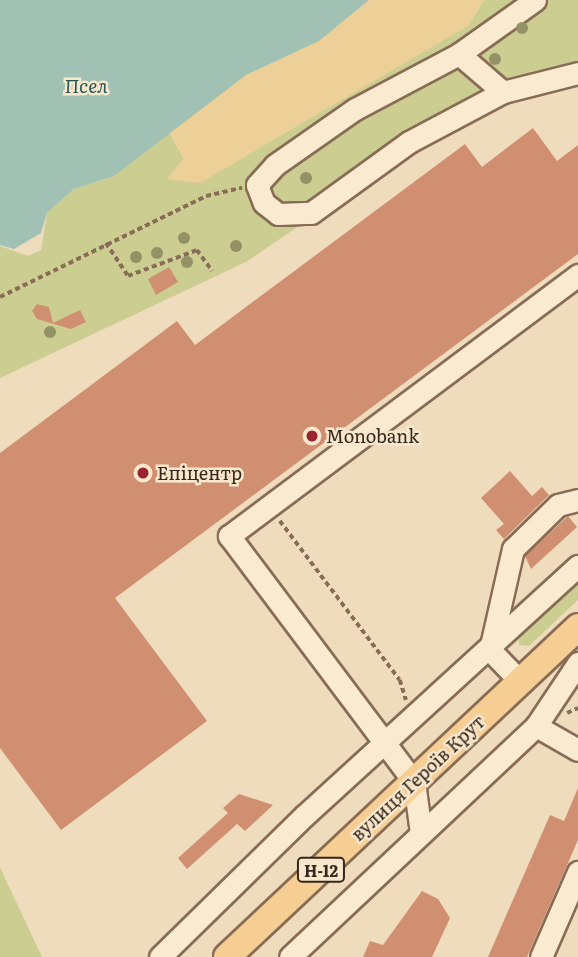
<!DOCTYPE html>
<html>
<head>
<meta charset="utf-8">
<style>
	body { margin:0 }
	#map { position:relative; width:578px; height:957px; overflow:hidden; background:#efdcbd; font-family:Literata,serif }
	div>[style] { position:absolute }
	.green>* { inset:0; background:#ccce91 }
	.sand>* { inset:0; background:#edcf98 }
	.water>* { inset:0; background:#a1c1b4 }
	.building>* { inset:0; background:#d08f71 }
	.path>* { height:3.5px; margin-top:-1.75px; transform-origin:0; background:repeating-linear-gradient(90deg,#886c56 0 5px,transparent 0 8.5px) }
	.roads { filter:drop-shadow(2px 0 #886c56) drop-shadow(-2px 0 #886c56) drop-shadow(0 2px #886c56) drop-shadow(0 -2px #886c56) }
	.minor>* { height:21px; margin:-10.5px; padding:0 10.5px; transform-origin:10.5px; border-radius:10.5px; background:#faead0 }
	.major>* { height:26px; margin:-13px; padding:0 13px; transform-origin:13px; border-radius:13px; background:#f6cd92 }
	.trees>* { width:12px; height:12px; margin:-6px; border-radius:50%; background:#959167 }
	.dots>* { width:19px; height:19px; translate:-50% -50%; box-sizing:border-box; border:4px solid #f7e7cd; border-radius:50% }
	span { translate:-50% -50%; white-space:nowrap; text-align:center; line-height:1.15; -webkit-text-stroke:5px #f7e7cd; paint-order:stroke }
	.shield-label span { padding:2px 5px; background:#f7e7cd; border:2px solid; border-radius:5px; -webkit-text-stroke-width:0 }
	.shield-label { font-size:16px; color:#37261b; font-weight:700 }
	.poi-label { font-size:18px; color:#37261b }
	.left { translate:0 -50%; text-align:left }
	.street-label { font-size:18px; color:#37261b }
	.water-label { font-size:19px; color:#295750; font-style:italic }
</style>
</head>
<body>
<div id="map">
	<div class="green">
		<div style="clip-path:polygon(484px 0,578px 0,578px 79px,511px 99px,430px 137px,246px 262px,0 378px,0 246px,28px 256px,41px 250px,47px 213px,74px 189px,114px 176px,168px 130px,184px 159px,168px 178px,468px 26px)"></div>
		<div style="clip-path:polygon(578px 576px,578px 600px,529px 646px,519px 645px,518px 634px)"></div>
		<div style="clip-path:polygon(0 867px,4px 876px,42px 957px,0 957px)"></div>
	</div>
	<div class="sand">
		<div style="clip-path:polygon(369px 0,484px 0,468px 26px,200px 183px,167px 179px,184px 158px,168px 130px,246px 75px,319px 41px)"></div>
	</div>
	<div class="water">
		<div style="clip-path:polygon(0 0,369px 0,319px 41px,246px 75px,114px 176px,74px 189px,47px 213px,41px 233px,14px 249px,0 245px)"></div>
	</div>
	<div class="building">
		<div style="clip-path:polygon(533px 128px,557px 161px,578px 145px,578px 254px,115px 598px,207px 721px,61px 830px,0 748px,0 453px,177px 321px,195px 345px,465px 144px,482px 167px)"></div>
		<div style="clip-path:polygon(169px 267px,178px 282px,156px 295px,148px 279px)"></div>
		<div style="clip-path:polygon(37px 304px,49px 307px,53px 323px,80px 310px,86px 322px,71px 329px,37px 319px,32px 311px)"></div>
		<div style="clip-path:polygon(510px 471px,532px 496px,542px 487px,549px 495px,504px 539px,496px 530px,504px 524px,481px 498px)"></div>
		<div style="clip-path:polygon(568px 516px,577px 527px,531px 569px,525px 556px)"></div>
		<div style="clip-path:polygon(578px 788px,578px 840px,527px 957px,488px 957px,550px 815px,564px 821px)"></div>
		<div style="clip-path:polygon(239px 794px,273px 805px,245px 831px,237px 824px,187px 869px,178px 858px,228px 813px,223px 808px)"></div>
		<div style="clip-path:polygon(422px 891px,438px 899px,450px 918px,432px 957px,363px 957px,370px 941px,383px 945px)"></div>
	</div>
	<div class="path">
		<div style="left:106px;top:243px;width:40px;rotate:56deg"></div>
		<div style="left:128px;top:276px;width:74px;rotate:-20.6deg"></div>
		<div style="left:197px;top:250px;width:26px;rotate:54deg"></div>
		<div style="left:0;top:297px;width:229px;rotate:-26.1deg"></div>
		<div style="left:206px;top:196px;width:37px;rotate:-13deg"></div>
		<div style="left:280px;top:521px;width:199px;rotate:53deg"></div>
		<div style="left:400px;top:680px;width:21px;rotate:73deg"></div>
		<div style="left:567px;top:713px;width:12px;rotate:-24deg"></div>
	</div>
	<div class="roads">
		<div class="minor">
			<div style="left:535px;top:0;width:93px;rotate:144.6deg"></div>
			<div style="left:459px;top:54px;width:118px;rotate:152.1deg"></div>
			<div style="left:355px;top:109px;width:98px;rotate:145deg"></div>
			<div style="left:275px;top:165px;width:27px;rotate:132deg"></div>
			<div style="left:257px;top:185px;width:19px;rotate:69deg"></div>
			<div style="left:264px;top:203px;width:18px;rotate:38deg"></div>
			<div style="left:278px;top:214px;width:33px;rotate:-2deg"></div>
			<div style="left:311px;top:213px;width:121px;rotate:-35.9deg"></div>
			<div style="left:409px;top:142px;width:106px;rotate:-28deg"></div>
			<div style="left:503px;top:92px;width:77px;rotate:-14.2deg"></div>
			<div style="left:459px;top:54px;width:58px;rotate:40.8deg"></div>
			<div style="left:490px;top:650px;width:104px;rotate:-77.2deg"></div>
			<div style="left:513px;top:549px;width:63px;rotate:-44.4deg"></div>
			<div style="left:558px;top:505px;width:21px;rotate:-14deg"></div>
			<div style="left:490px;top:650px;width:42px;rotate:46deg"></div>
			<div style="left:536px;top:726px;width:48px;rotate:29.7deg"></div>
			<div style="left:421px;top:833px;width:51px;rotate:-97.8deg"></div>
			<div style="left:414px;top:782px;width:308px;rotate:-126.9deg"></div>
			<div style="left:229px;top:536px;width:436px;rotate:-36.8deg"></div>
			<div style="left:160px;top:957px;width:202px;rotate:-44.4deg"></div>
			<div style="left:304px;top:816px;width:371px;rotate:-42.4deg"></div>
			<div style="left:290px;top:957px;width:337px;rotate:-43.2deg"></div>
			<div style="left:536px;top:726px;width:76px;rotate:-56.3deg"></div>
			<div style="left:541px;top:957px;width:93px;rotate:-66.5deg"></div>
		</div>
		<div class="major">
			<div style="left:227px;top:957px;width:482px;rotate:-43.2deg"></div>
		</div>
	</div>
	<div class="trees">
		<div style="left:522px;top:28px"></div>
		<div style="left:495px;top:59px"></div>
		<div style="left:306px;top:178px"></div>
		<div style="left:184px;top:238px"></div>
		<div style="left:236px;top:246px"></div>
		<div style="left:157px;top:253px"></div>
		<div style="left:136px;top:257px"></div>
		<div style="left:187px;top:262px"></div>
		<div style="left:50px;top:332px"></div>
	</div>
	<div class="dots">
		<div style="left:312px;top:436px;background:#99232f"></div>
		<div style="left:143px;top:473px;background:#99232f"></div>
	</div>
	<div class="shield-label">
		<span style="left:321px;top:870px">Н-12</span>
	</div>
	<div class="poi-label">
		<span class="left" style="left:326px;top:436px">Monobank</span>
		<span class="left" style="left:157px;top:473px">Епіцентр</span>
	</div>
	<div class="street-label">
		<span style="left:418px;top:778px;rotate:-43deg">вулиця Героїв Крут</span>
	</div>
	<div class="water-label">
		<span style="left:86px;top:86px">Псел</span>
	</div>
</div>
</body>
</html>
